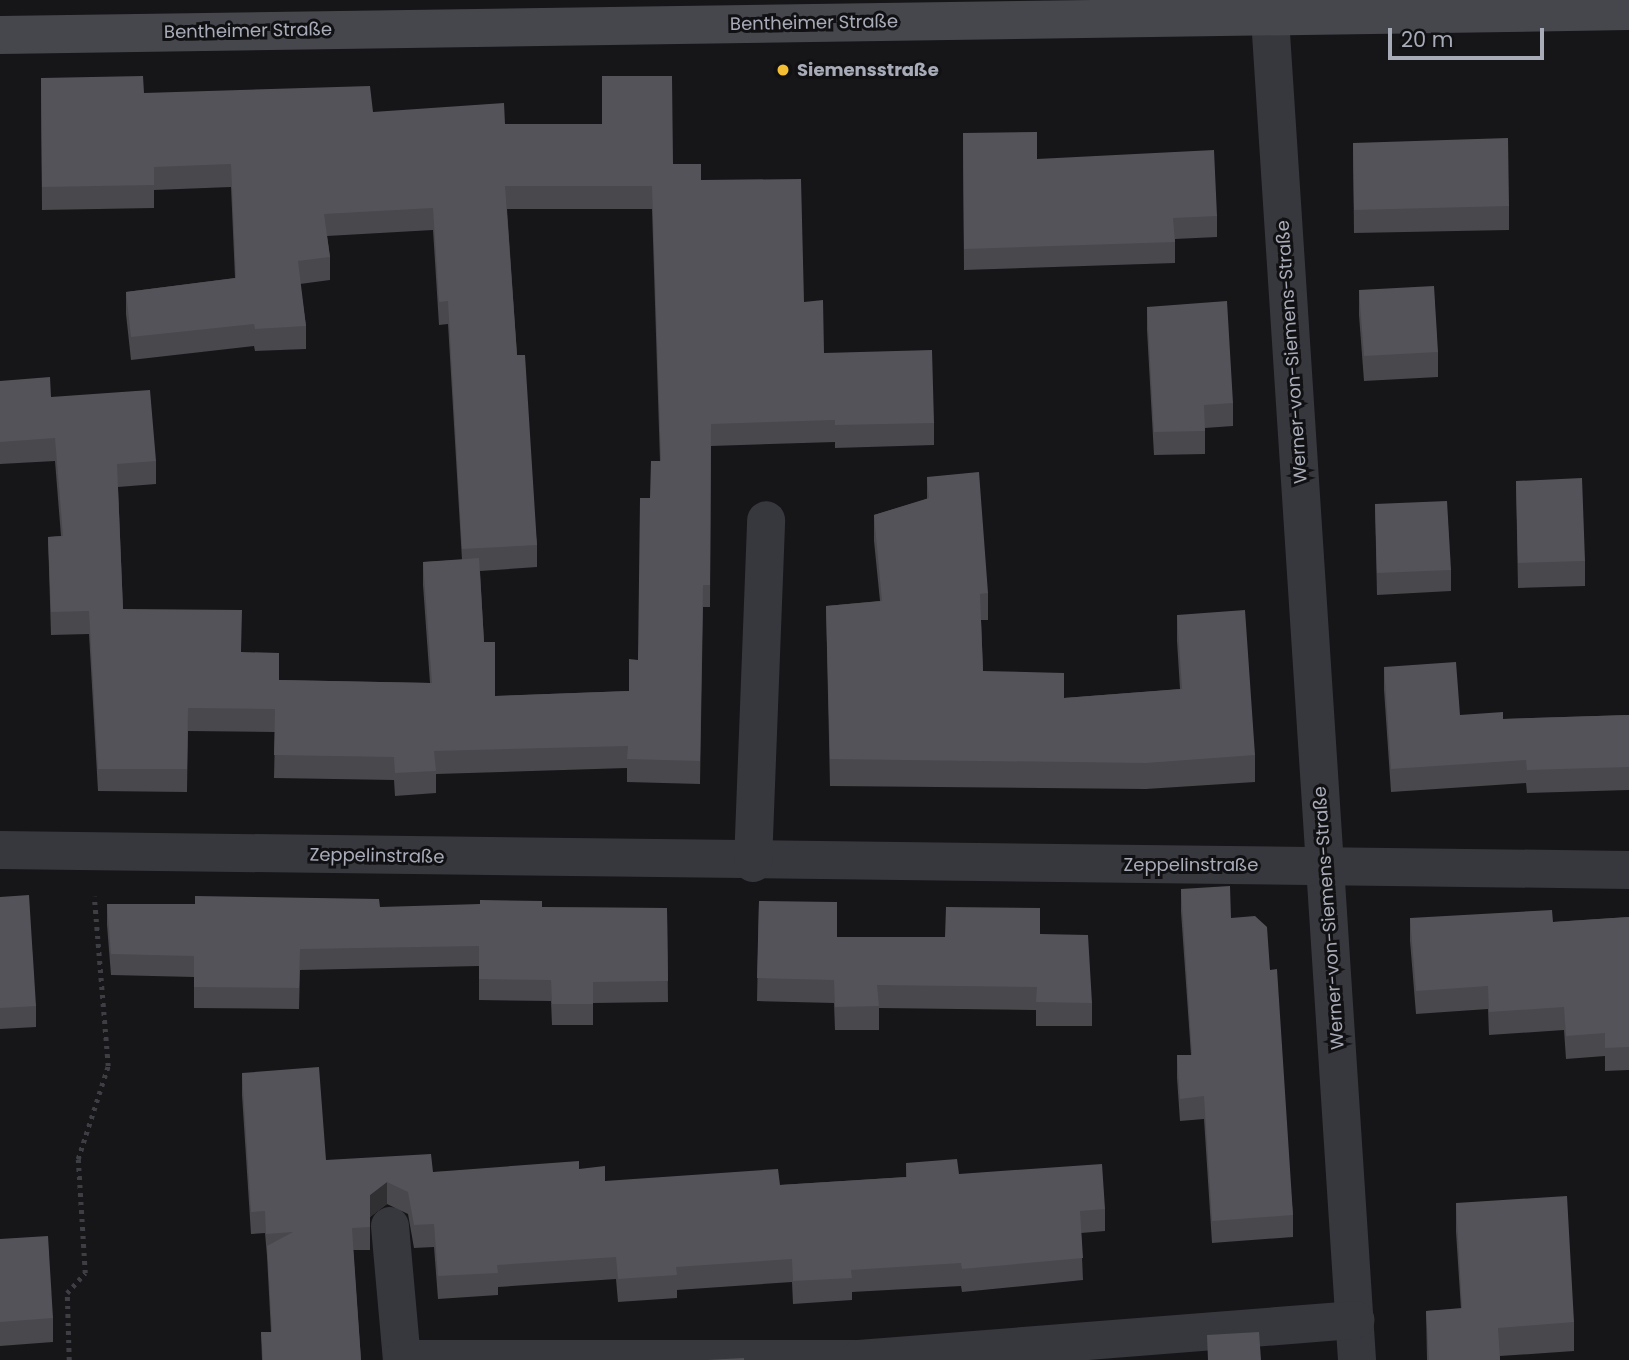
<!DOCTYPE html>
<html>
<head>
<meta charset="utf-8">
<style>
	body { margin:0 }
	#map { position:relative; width:1629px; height:1360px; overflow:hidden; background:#161618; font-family:Poppins,sans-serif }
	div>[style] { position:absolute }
	.path>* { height:4.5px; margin-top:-2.25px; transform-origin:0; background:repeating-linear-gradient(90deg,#3d3f44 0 3.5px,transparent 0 8.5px) }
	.minor>* { height:38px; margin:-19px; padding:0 19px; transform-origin:19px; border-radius:19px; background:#37383d }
	.secondary>* { height:38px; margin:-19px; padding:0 19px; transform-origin:19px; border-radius:19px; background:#45474d }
	.wall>* { inset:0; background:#48484d }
	.shaded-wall>* { inset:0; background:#303033 }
	.building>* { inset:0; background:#535359 }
	.dots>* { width:19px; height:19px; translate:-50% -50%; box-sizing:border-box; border:4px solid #111113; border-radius:50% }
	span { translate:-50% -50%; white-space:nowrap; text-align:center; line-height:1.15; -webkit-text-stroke:6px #111113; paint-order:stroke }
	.street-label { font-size:18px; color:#a8acb8 }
	.poi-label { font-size:18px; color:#a8acb8; font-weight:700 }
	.left { translate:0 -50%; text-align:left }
	.scale { position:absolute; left:1388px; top:28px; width:156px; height:32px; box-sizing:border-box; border:4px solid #a8acb8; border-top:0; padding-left:9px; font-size:21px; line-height:24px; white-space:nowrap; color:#a8acb8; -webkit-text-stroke:5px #111113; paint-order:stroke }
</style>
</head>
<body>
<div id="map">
	<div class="path">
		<div style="left:69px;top:1360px;width:67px;rotate:-91.7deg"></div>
		<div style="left:67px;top:1293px;width:27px;rotate:-48deg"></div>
		<div style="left:85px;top:1273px;width:114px;rotate:-93.5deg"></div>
		<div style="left:78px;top:1159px;width:98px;rotate:-72.1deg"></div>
		<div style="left:108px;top:1066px;width:170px;rotate:-94.7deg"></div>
	</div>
	<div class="minor">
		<div style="left:1270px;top:18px;width:1345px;rotate:86.29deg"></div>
		<div style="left:0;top:850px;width:1629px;rotate:0.7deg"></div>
		<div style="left:753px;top:863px;width:343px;rotate:-87.8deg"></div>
		<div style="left:390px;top:1226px;width:135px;rotate:84.9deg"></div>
		<div style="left:402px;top:1359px;width:457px"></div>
		<div style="left:859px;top:1359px;width:498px;rotate:-4.5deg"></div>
	</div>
	<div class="secondary">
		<div style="left:0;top:35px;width:1629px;rotate:-0.84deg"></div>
	</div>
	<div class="wall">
		<div style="clip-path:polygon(evenodd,41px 78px,144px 93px,505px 124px,673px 164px,701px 180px,804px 302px,824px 353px,934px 423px,934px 445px,835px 448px,835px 442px,711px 446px,710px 607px,703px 607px,700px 784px,627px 782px,627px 768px,436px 774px,436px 793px,395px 796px,394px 780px,274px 778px,275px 732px,188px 731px,187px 792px,98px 791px,89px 634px,51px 635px,48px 537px,61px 536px,55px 461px,0 464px,0 381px,51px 397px,156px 461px,156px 484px,118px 487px,123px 609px,241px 652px,279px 680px,430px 683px,423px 585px,423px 562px,462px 560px,448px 324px,439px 325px,433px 230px,327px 236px,330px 257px,330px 280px,300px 284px,306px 326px,306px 349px,255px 351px,254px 346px,131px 360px,126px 314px,126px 292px,235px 278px,231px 187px,154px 190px,154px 208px,42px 210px,41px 78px,507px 209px,652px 209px,660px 461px,650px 498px,638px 660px,629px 691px,495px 696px,484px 642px,480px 571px,537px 567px,537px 545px,517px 355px,507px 209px)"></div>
		<div style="clip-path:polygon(963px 133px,1037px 159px,1217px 216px,1217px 237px,1175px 239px,1175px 263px,964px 270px)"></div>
		<div style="clip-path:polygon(1353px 143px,1509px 206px,1509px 230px,1354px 233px)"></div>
		<div style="clip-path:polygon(1359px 290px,1438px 352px,1438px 377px,1364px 381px,1359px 315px)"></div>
		<div style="clip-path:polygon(1147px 307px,1233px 403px,1233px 426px,1205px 428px,1205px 454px,1154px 455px,1147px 330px)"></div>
		<div style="clip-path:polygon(927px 477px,988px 593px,988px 620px,981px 620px,983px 671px,1064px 698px,1180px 689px,1177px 641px,1177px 615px,1255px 755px,1255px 782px,1146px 789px,830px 786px,826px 606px,880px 601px,874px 541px,874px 515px,927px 499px)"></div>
		<div style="clip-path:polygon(1516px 481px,1585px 561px,1585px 586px,1518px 588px)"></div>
		<div style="clip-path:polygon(1375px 504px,1451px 570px,1451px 591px,1377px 595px)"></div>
		<div style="clip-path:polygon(1384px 667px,1460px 715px,1503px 719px,1629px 715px,1629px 790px,1527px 793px,1526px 783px,1391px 792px,1384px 690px)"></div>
		<div style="clip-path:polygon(1181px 889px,1231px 918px,1270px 970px,1293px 1215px,1293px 1237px,1212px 1243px,1204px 1119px,1180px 1121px,1177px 1078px,1177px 1055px,1191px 1055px,1181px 912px)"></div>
		<div style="clip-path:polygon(0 897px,36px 1006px,36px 1027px,0 1029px)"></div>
		<div style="clip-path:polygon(759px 901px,837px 937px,945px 937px,1040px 934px,1092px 1003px,1092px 1026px,1036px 1026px,1036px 1010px,879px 1008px,879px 1030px,835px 1030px,834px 1003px,757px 1001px)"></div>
		<div style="clip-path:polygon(107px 904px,380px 907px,667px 908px,668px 1002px,593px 1003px,593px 1025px,552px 1025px,551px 1001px,479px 1000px,479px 966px,300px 970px,299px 1009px,194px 1008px,194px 977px,111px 975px,107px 925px)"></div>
		<div style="clip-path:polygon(1629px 917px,1629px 1070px,1605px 1071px,1605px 1056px,1566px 1059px,1564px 1030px,1489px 1035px,1488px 1009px,1416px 1014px,1410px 941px,1410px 918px,1553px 922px)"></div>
		<div style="clip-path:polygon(242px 1073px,326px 1160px,433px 1172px,579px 1169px,605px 1181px,780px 1185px,906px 1177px,906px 1163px,959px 1174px,1105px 1209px,1105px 1231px,1081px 1233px,1083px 1280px,962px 1292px,961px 1286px,852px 1292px,852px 1300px,793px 1304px,792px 1282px,677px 1290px,677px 1298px,618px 1302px,616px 1279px,498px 1287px,498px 1295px,438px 1299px,434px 1247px,414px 1248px,408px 1214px,387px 1204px,370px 1217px,370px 1250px,353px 1250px,361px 1360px,262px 1360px,261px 1332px,271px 1332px,267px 1256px,265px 1233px,251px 1234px,242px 1095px)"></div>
		<div style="clip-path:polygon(1456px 1203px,1574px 1322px,1574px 1351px,1500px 1356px,1500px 1360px,1427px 1360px,1426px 1311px,1461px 1309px,1456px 1232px)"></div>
		<div style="clip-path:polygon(0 1239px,53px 1318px,53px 1342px,0 1346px)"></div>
	</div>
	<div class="shaded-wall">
		<div style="clip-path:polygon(387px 1182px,387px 1204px,370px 1217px,370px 1195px)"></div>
	</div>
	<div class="building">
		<div style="clip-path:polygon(143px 76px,144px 93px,370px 86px,373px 112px,504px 103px,505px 124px,602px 124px,602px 76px,672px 76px,673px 164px,701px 164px,701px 180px,801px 179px,804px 302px,823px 300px,824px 353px,932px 350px,934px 423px,835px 425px,835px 420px,711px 424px,710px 585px,703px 585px,700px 761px,627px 759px,628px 746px,434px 751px,436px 771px,395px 773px,394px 757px,274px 755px,275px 709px,188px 708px,187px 769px,98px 769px,89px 611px,51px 612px,48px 537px,63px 536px,55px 438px,0 442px,0 381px,50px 377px,51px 397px,150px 390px,156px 461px,117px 464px,123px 609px,242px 610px,241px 652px,279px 653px,279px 680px,432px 683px,423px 562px,479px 558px,484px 642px,495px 642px,495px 696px,629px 691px,629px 659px,638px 660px,640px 498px,650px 498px,651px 461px,661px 461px,652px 186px,505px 186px,517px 355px,525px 355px,537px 545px,462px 549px,448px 301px,439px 302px,433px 208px,324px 214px,330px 257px,298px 261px,306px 326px,255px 329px,254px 324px,131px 337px,126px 292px,236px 278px,231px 164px,154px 167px,154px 185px,42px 187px,41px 78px)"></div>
		<div style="clip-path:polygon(1037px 132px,1037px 159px,1214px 150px,1217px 216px,1173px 218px,1175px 242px,964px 249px,963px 133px)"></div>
		<div style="clip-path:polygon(1508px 138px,1509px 206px,1354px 210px,1353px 143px)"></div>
		<div style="clip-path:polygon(1434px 286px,1438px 352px,1364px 356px,1359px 290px)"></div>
		<div style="clip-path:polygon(1227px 301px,1233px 403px,1204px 405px,1205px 431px,1154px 432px,1147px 307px)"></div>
		<div style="clip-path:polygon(979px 472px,988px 593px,980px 594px,983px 671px,1064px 673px,1064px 698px,1182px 689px,1177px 615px,1245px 610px,1255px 755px,1146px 763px,830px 759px,826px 606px,882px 601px,874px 515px,929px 498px,927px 477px)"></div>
		<div style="clip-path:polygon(1582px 478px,1585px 561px,1518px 563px,1516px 481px)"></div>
		<div style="clip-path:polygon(1447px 501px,1451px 570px,1377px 573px,1375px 504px)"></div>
		<div style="clip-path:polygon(1456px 662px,1460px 715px,1503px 712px,1503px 719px,1629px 715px,1629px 767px,1527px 770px,1526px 760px,1391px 769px,1384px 667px)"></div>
		<div style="clip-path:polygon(1230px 886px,1231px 918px,1255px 916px,1267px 927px,1270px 970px,1277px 969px,1293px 1215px,1212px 1221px,1204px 1096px,1180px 1099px,1177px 1055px,1192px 1055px,1181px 889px)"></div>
		<div style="clip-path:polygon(29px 895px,36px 1006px,0 1008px,0 897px)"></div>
		<div style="clip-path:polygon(195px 896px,379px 899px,380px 907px,480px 904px,480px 900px,542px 901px,542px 907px,667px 908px,668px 981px,593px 982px,593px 1004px,552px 1004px,551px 980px,479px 979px,479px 946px,300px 949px,299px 988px,194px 987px,194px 956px,111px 954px,107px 904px,195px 904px)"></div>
		<div style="clip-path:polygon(759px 901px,837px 902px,837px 937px,945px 937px,946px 907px,1040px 908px,1040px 934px,1088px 935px,1092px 1003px,1036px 1002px,1037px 987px,877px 985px,879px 1006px,835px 1007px,834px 980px,757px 978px)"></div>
		<div style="clip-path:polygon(1552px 910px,1553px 922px,1629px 917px,1629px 1047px,1605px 1048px,1605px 1033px,1566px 1036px,1564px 1007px,1489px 1012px,1488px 986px,1416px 991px,1410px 918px)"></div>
		<div style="clip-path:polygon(319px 1067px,326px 1160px,431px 1154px,433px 1172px,579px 1161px,579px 1169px,605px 1166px,605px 1181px,778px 1169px,780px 1185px,907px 1177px,906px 1163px,957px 1159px,959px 1174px,1102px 1164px,1105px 1209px,1080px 1211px,1083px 1258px,962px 1269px,961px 1263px,851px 1270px,852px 1278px,793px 1281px,792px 1259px,676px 1267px,677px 1275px,618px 1279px,616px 1257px,497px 1265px,498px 1273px,438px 1276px,434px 1224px,414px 1225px,408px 1192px,387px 1182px,370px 1195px,370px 1227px,352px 1228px,361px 1360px,263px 1360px,261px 1332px,272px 1332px,267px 1246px,293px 1232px,266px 1234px,265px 1211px,251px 1212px,242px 1073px)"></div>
		<div style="clip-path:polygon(1567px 1196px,1574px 1322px,1498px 1328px,1500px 1360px,1429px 1360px,1426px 1311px,1462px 1308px,1456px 1203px)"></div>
		<div style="clip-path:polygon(48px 1236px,53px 1318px,0 1322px,0 1239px)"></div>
		<div style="clip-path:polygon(1259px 1332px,1261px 1360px,1208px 1360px,1207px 1335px)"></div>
		<div style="clip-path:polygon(744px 1358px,744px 1360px,707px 1360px)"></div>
	</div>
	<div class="dots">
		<div style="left:783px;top:70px;background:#f3be34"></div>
	</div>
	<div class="street-label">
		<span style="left:814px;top:23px;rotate:-1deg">Bentheimer Straße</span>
		<span style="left:248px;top:31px;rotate:-1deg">Bentheimer Straße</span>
		<span style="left:1292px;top:352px;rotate:-94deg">Werner-von-Siemens-Straße</span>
		<span style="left:377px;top:856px;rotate:1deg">Zeppelinstraße</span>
		<span style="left:1191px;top:865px">Zeppelinstraße</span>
		<span style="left:1329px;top:918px;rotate:-94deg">Werner-von-Siemens-Straße</span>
	</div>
	<div class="poi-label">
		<span class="left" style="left:797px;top:70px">Siemensstraße</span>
	</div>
	<div class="scale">20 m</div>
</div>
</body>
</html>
